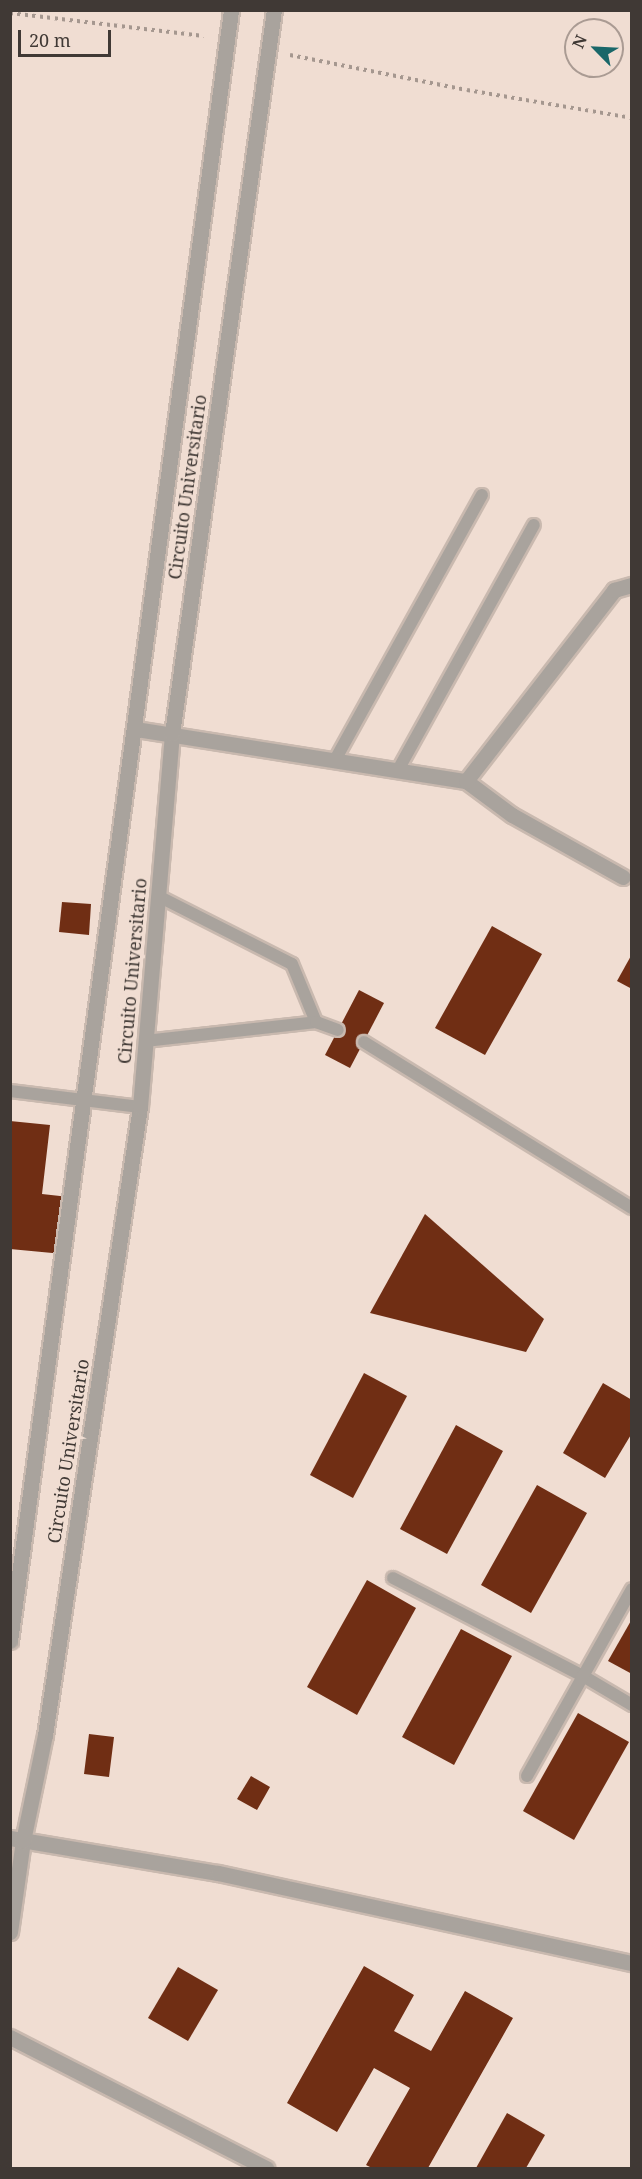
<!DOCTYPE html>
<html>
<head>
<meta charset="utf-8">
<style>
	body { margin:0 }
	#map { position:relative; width:642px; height:2179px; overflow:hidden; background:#f0ddd2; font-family:"Noto Serif",serif }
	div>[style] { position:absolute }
	.building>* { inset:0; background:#702e14 }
	.path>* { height:4px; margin-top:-2px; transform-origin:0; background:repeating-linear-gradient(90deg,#a5978f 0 3px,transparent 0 7.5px) }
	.roads { filter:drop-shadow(2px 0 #c9b9af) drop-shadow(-2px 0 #c9b9af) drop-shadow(0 2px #c9b9af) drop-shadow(0 -2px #c9b9af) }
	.service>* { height:12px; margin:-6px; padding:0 6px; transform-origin:6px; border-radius:6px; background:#a9a39d }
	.minor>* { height:15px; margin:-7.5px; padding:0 7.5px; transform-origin:7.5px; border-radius:7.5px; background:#a9a39d }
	span { translate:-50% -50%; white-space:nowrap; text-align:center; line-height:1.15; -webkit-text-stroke:6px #f0ddd2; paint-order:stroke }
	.street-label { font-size:18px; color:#403935 }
	.frame { position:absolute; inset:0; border:12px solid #403935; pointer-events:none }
	.north { position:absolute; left:564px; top:18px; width:60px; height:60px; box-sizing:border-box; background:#f0ddd2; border:2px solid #aa9b93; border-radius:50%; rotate:294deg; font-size:16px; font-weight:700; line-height:24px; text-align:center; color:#403935 }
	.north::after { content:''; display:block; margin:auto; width:21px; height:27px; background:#196769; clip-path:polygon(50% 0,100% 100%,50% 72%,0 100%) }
	.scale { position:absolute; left:18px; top:30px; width:93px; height:27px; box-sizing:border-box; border:3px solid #403935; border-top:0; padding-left:8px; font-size:18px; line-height:21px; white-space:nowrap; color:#403935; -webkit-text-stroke:4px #f0ddd2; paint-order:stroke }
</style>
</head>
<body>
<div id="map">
	<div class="building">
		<div style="clip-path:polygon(62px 902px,91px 904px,89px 935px,59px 932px)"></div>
		<div style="clip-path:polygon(492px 926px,542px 954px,485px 1055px,435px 1028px)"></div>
		<div style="clip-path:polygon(632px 954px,632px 989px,617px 981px)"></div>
		<div style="clip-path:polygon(359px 990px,384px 1003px,350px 1068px,325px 1055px)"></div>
		<div style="clip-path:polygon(10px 1121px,50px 1125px,42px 1194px,69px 1197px,63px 1254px,10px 1249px)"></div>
		<div style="clip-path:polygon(425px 1214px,544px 1319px,526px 1352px,370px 1313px)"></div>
		<div style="clip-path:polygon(364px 1373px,407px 1396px,353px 1498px,310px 1475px)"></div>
		<div style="clip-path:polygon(603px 1383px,632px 1400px,632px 1433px,605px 1478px,563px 1453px)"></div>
		<div style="clip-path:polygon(456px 1425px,503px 1451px,447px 1554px,400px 1529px)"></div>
		<div style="clip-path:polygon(537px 1485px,587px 1513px,531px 1613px,481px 1585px)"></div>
		<div style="clip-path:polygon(367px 1580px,416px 1608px,357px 1715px,307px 1687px)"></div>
		<div style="clip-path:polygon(632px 1619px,632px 1674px,608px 1661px)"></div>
		<div style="clip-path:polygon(461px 1629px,512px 1656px,454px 1765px,402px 1737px)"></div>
		<div style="clip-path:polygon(578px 1713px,629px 1742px,574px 1840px,523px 1811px)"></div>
		<div style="clip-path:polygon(89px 1734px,114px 1737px,109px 1777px,84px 1774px)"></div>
		<div style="clip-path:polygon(251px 1776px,270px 1787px,257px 1810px,237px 1799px)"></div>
		<div style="clip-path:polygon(364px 1966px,414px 1995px,394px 2031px,431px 2051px,465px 1991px,513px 2018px,428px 2168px,372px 2168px,366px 2165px,410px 2088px,374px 2068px,337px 2132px,287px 2103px)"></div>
		<div style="clip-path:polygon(178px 1967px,218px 1990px,188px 2041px,148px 2018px)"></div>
		<div style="clip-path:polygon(507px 2113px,545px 2135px,526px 2168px,476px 2168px)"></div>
	</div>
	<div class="path">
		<div style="left:10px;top:13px;width:195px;rotate:6.8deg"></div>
		<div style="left:290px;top:55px;width:180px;rotate:11.2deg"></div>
		<div style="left:467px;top:90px;width:167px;rotate:9.6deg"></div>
	</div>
	<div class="roads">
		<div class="service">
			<div style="left:335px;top:760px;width:303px;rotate:-61deg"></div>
			<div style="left:398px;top:770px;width:280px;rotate:-61deg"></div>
			<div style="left:158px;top:896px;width:150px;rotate:26.9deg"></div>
			<div style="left:292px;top:964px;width:63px;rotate:67.5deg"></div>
			<div style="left:145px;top:1041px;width:172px;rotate:-6.3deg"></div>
			<div style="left:316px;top:1022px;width:23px;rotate:20deg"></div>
			<div style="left:364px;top:1042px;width:315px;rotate:31.8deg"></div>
			<div style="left:10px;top:1091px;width:131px;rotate:7deg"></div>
			<div style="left:393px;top:1578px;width:214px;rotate:27.3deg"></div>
			<div style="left:583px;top:1676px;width:57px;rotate:30.6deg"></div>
			<div style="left:527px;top:1776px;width:214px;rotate:-60.7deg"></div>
		</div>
		<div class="minor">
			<div style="left:136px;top:729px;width:334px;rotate:9deg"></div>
			<div style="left:466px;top:781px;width:57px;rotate:36.5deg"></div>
			<div style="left:512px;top:815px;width:127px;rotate:29.2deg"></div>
			<div style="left:466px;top:781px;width:242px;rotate:-52.2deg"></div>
			<div style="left:614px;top:590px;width:19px;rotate:-16deg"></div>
			<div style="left:10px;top:1641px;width:1646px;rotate:-82.28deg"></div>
			<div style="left:10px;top:1838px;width:211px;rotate:9.6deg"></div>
			<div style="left:218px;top:1873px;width:424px;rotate:12.3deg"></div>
			<div style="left:10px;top:1932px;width:92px;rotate:-81.9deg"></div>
			<div style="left:23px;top:1841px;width:108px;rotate:-78.3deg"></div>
			<div style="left:45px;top:1735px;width:635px;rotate:-81.4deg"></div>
			<div style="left:140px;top:1107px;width:374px;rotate:-85.1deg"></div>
			<div style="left:172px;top:734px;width:731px;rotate:-81.98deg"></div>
			<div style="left:10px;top:2037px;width:288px;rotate:27.1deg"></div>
		</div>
	</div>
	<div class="street-label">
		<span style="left:187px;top:487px;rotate:-82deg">Circuito Universitario</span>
		<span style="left:132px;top:971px;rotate:-85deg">Circuito Universitario</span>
		<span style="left:68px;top:1451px;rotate:-81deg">Circuito Universitario</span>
	</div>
	<div class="frame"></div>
	<div class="north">N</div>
	<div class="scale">20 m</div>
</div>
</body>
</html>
